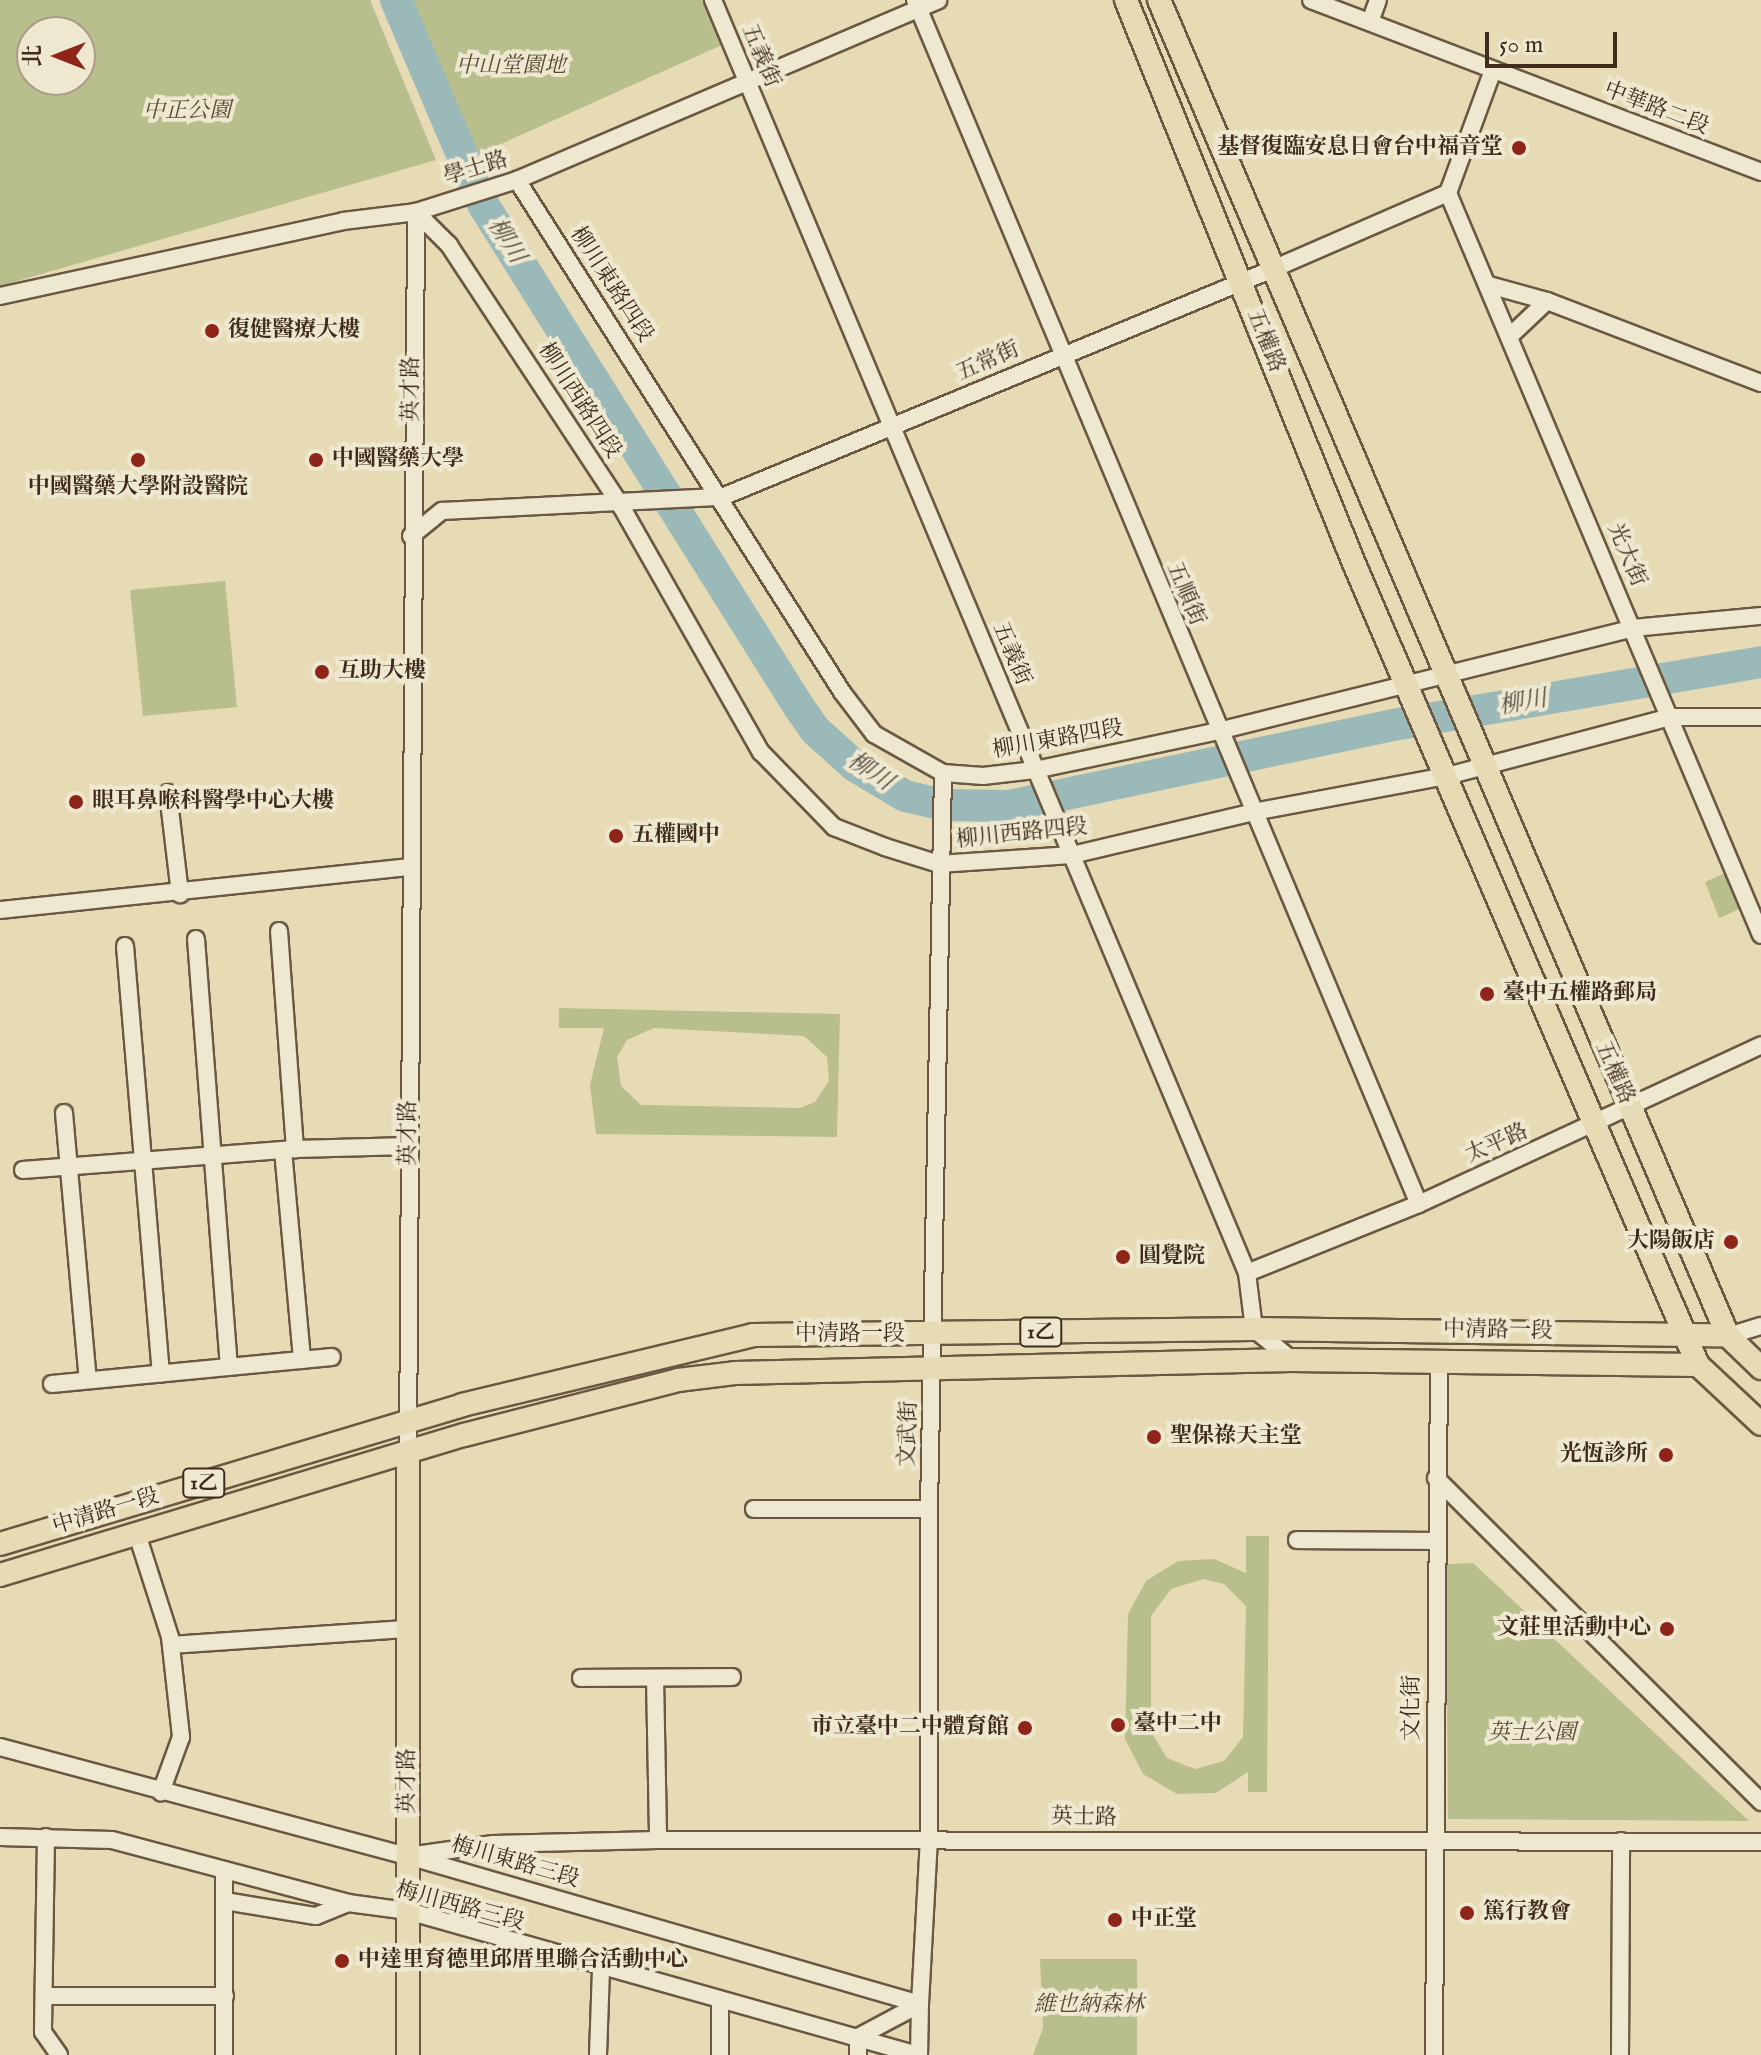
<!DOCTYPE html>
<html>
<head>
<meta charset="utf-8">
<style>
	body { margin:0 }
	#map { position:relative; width:1761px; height:2055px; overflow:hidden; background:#e7dbb6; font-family:"IM FELL English","Noto Serif TC",serif }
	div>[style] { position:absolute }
	.green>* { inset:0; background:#b8bf8c }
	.river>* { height:32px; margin:-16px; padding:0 16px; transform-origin:16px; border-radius:16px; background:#9bb9b8 }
	.roads { filter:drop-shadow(2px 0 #6a5842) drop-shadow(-2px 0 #6a5842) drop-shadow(0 2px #6a5842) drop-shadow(0 -2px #6a5842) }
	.minor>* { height:16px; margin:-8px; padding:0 8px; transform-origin:8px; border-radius:8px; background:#efe8d0 }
	.major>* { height:22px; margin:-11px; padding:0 11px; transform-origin:11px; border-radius:11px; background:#e7dbb6 }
	.dots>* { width:22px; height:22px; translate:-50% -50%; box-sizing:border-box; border:4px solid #efe8d0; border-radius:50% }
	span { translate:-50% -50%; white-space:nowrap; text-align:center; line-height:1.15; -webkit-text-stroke:8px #efe8d0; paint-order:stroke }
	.shield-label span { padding:2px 6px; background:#efe8d0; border:2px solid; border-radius:6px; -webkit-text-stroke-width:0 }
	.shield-label { font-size:20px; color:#402c1c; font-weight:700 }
	.street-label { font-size:22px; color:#402c1c }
	.park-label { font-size:22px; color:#584932; font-style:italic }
	.poi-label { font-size:22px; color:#402c1c; font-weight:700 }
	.right { translate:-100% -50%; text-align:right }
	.left { translate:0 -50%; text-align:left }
	.water-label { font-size:24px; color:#574f43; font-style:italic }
	.north { position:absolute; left:16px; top:16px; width:80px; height:80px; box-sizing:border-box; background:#efe8d0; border:2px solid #a99d88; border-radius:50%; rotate:270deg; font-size:22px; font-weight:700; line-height:32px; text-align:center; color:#402c1c }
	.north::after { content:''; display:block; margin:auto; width:28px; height:36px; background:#8f2418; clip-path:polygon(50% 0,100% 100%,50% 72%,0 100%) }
	.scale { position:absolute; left:1485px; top:32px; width:132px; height:36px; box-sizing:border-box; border:4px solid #402c1c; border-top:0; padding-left:10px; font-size:24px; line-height:28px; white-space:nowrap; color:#402c1c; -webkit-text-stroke:6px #efe8d0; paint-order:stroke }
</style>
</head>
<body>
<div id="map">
	<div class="green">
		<div style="clip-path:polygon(evenodd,0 0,370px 0,436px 160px,0 286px,0 0,32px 32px,80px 32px,80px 80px,32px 80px,32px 32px)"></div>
		<div style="clip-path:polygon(410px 0,704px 0,722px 45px,474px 156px)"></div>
		<div style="clip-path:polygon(225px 581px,237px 707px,143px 716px,130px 590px)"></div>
		<div style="clip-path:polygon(1732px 870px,1749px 905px,1719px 918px,1705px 882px)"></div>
		<div style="clip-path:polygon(evenodd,559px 1008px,840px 1014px,837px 1137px,596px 1134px,590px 1085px,604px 1028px,559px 1028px,559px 1008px,654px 1028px,804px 1036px,827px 1057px,829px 1081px,815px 1102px,800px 1108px,641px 1105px,621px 1086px,617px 1057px,627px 1040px,654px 1028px)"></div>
		<div style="clip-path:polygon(evenodd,1246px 1536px,1269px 1536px,1267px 1792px,1248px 1792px,1248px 1772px,1216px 1793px,1177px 1794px,1143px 1774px,1125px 1739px,1128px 1614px,1146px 1581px,1178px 1561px,1214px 1559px,1246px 1573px,1246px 1536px,1203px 1579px,1224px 1584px,1246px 1606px,1243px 1737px,1224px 1761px,1195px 1769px,1167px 1758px,1151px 1732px,1151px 1616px,1171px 1589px,1203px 1579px)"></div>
		<div style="clip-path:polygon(1473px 1563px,1749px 1821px,1448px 1819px,1446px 1564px)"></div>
		<div style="clip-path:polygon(1040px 1959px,1137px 1959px,1137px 2055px,1033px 2055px,1043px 2028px)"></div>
	</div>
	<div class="river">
		<div style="left:396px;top:0;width:224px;rotate:66.9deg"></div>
		<div style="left:484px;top:206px;width:592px;rotate:57.84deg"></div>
		<div style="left:799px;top:707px;width:28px;rotate:55deg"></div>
		<div style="left:815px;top:730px;width:54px;rotate:42deg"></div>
		<div style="left:855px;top:766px;width:58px;rotate:31deg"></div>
		<div style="left:905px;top:796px;width:39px;rotate:13deg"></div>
		<div style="left:943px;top:805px;width:66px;rotate:0.9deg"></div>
		<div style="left:1009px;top:806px;width:392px;rotate:-11.9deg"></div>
		<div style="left:1393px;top:725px;width:373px;rotate:-9.7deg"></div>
	</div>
	<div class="roads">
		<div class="minor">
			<div style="left:713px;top:0;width:1380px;rotate:67.24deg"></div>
			<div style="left:1247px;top:1273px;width:56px;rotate:82.9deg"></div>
			<div style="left:1254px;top:1329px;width:49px;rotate:39.2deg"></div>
			<div style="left:915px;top:0;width:1305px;rotate:67.29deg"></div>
			<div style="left:1311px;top:0;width:482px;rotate:20.9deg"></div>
			<div style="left:1370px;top:22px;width:23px;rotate:-70deg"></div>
			<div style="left:517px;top:180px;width:606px;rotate:57.59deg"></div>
			<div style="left:842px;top:692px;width:53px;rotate:52.7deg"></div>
			<div style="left:874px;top:734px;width:79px;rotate:29.5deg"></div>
			<div style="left:943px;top:773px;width:40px;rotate:4.3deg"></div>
			<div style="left:983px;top:776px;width:52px;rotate:-6.6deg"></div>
			<div style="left:1035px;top:770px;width:187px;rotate:-12deg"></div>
			<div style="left:1218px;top:731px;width:428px;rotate:-13.9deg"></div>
			<div style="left:1633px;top:628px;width:129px;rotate:-5.4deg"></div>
			<div style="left:1448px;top:193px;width:805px;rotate:67.13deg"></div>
			<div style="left:416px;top:212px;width:47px;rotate:45deg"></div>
			<div style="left:449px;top:245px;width:313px;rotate:56.6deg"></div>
			<div style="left:621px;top:506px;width:283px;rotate:60.4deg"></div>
			<div style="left:761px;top:752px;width:105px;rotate:45.8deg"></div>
			<div style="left:834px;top:827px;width:55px;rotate:21.4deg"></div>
			<div style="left:885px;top:847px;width:57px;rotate:17.5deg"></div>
			<div style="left:939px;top:864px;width:133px;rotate:-3.9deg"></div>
			<div style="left:1072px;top:855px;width:187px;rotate:-13.3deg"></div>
			<div style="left:1254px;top:812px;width:196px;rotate:-10.6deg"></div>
			<div style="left:1447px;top:776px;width:231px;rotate:-14.8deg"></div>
			<div style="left:1670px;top:717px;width:91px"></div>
			<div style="left:1489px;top:285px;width:60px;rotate:15.4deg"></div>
			<div style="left:1547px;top:301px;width:229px;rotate:21deg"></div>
			<div style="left:0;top:296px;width:351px;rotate:-12.3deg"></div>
			<div style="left:343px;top:221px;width:74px;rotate:-7deg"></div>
			<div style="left:416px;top:212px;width:106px;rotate:-17.6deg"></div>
			<div style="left:517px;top:180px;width:458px;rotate:-23.1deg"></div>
			<div style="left:1510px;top:336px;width:51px;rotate:-43.4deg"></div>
			<div style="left:411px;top:536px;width:40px;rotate:-39deg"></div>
			<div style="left:442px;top:511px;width:280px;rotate:-2.9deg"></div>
			<div style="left:722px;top:497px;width:596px;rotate:-22.48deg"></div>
			<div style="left:1273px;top:269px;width:191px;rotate:-23.5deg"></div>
			<div style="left:1448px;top:193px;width:131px;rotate:-69.9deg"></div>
			<div style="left:168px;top:793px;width:102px;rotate:83.2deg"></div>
			<div style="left:0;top:910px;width:412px;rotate:-6deg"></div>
			<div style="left:279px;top:931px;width:219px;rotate:85.8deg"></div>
			<div style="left:196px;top:939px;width:429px;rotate:85.6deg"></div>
			<div style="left:125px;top:946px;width:429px;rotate:85.2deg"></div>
			<div style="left:64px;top:1113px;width:268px;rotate:84.9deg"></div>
			<div style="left:283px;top:1150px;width:211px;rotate:84.8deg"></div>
			<div style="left:23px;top:1170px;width:273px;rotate:-4.4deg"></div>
			<div style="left:295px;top:1149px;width:114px;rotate:-1.5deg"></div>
			<div style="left:1247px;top:1273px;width:185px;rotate:-21.9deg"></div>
			<div style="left:1419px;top:1204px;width:377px;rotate:-24.9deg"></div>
			<div style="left:1728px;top:1336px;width:34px;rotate:-17deg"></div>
			<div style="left:52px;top:1384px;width:281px;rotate:-5.5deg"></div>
			<div style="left:408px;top:1453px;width:1241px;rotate:-89.63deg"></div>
			<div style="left:1436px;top:1478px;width:459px;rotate:44.9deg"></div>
			<div style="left:754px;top:1509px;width:175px"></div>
			<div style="left:137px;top:1534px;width:108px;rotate:72.2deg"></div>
			<div style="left:170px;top:1637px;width:101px;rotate:83.7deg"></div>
			<div style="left:181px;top:1737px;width:59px;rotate:110deg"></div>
			<div style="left:1297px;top:1540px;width:138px;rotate:0.4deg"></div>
			<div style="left:171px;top:1645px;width:238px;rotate:-3.9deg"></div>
			<div style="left:581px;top:1678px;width:151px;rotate:-0.4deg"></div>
			<div style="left:655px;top:1678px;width:162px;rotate:88.9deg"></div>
			<div style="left:0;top:1747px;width:422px;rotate:15deg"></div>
			<div style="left:408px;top:1856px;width:533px;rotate:16.12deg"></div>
			<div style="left:920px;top:2004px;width:51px;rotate:91.1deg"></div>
			<div style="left:0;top:1837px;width:112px;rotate:1.5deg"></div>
			<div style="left:112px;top:1840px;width:244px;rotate:14.9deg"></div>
			<div style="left:348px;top:1903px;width:61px;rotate:7.6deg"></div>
			<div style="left:408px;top:1911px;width:530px;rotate:15.77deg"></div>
			<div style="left:46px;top:1837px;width:195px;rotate:90.9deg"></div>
			<div style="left:43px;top:2032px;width:28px;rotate:55deg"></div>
			<div style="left:408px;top:1856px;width:86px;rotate:-8deg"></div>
			<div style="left:493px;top:1844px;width:165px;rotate:-1.4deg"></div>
			<div style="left:658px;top:1840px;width:1103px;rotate:0.1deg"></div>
			<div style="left:224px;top:1870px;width:185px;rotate:90deg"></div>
			<div style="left:225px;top:1901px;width:92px;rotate:9.4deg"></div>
			<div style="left:316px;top:1916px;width:35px;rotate:-22deg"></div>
			<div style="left:44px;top:1996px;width:181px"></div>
			<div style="left:858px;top:2037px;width:70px;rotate:-28deg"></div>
			<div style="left:920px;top:2004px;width:166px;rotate:-86.9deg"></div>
			<div style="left:929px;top:1838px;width:329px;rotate:-90deg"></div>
			<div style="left:929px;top:1509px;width:736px;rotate:-88.91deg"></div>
			<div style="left:598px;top:2055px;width:87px;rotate:-88deg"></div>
			<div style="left:720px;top:2055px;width:55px;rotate:-90deg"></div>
			<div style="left:858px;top:2055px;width:18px;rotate:-90deg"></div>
			<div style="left:1434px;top:2055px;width:694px;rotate:-89.59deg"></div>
			<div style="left:1620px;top:2055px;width:214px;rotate:-89.7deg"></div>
		</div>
		<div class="major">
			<div style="left:1126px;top:0;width:605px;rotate:67.97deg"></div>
			<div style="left:1353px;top:561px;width:875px;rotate:66.78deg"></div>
			<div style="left:1698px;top:1365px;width:86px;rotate:43.1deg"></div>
			<div style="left:1159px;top:0;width:1452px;rotate:66.93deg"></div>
			<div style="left:1728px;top:1336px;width:46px;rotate:44.1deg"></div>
			<div style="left:408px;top:1453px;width:602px;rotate:90deg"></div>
			<div style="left:0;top:1544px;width:482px;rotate:-16.7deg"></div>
			<div style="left:462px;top:1405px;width:299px;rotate:-13.5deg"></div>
			<div style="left:753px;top:1335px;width:501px;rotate:-0.69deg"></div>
			<div style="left:1254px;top:1329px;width:474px;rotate:0.8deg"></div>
			<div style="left:0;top:1575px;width:485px;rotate:-16.8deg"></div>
			<div style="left:464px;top:1435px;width:221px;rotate:-14.4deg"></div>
			<div style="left:678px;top:1380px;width:57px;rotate:-7deg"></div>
			<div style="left:735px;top:1373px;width:557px;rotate:-1.34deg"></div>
			<div style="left:1292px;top:1360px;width:406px;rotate:0.7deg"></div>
		</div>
	</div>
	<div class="dots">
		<div style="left:1519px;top:148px;background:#8f2418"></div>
		<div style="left:212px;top:331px;background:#8f2418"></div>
		<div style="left:138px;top:460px;background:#8f2418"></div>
		<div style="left:316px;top:460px;background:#8f2418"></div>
		<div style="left:322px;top:672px;background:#8f2418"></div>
		<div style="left:76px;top:802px;background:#8f2418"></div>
		<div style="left:616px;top:836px;background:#8f2418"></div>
		<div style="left:1487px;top:994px;background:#8f2418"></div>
		<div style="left:1731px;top:1242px;background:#8f2418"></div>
		<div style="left:1123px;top:1257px;background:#8f2418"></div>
		<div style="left:1154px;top:1437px;background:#8f2418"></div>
		<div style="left:1666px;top:1455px;background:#8f2418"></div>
		<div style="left:1667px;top:1629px;background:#8f2418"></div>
		<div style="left:1118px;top:1725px;background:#8f2418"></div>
		<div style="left:1025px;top:1728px;background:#8f2418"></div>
		<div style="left:1467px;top:1913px;background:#8f2418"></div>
		<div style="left:1115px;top:1920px;background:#8f2418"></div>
		<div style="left:342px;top:1961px;background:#8f2418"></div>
	</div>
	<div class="shield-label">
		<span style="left:1041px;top:1332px">1乙</span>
		<span style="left:204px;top:1483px">1乙</span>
	</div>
	<div class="street-label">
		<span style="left:760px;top:56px;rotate:67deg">五義街</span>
		<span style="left:1656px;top:109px;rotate:21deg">中華路二段</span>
		<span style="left:476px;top:169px;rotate:-17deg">學士路</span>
		<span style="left:611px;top:285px;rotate:57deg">柳川東路四段</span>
		<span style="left:1265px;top:341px;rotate:68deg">五權路</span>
		<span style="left:988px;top:362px;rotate:-24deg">五常街</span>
		<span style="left:412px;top:389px;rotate:-90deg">英才路</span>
		<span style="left:579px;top:401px;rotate:57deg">柳川西路四段</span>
		<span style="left:1626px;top:555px;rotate:67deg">光大街</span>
		<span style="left:1185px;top:594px;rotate:67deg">五順街</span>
		<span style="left:1011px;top:654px;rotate:67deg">五義街</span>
		<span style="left:1058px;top:740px;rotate:-10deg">柳川東路四段</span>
		<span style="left:1022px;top:834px;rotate:-6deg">柳川西路四段</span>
		<span style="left:1614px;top:1073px;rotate:66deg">五權路</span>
		<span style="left:409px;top:1133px;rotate:-90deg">英才路</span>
		<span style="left:1497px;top:1144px;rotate:-24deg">太平路</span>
		<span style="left:1498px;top:1331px;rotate:1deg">中清路一段</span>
		<span style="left:850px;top:1335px">中清路一段</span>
		<span style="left:909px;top:1434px;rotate:-88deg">文武街</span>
		<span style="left:106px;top:1512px;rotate:-17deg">中清路一段</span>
		<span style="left:1413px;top:1708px;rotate:-90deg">文化街</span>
		<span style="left:408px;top:1781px;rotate:-90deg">英才路</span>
		<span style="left:1084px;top:1818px;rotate:1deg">英士路</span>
		<span style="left:515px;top:1863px;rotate:16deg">梅川東路三段</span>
		<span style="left:460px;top:1907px;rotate:15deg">梅川西路三段</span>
	</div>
	<div class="park-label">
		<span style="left:511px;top:67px">中山堂園地</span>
		<span style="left:187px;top:112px">中正公園</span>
		<span style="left:1532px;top:1734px">英士公園</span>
		<span style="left:1089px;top:2006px">維也納森林</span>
	</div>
	<div class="poi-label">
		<span class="right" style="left:1503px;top:148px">基督復臨安息日會台中福音堂</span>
		<span class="left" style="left:228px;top:331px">復健醫療大樓</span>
		<span class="left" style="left:332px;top:460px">中國醫藥大學</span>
		<span style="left:138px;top:488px">中國醫藥大學附設醫院</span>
		<span class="left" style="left:338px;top:672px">互助大樓</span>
		<span class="left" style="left:92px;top:802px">眼耳鼻喉科醫學中心大樓</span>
		<span class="left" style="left:632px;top:836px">五權國中</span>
		<span class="left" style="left:1503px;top:994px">臺中五權路郵局</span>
		<span class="right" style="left:1715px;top:1242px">大陽飯店</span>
		<span class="left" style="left:1139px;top:1257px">圓覺院</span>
		<span class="left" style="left:1170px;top:1437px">聖保祿天主堂</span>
		<span class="right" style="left:1648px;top:1455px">光恆診所</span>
		<span class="right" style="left:1651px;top:1629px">文莊里活動中心</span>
		<span class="left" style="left:1134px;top:1725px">臺中二中</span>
		<span class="right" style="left:1009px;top:1728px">市立臺中二中體育館</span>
		<span class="left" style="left:1483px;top:1913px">篤行教會</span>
		<span class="left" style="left:1131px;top:1920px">中正堂</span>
		<span class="left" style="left:358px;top:1961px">中達里育德里邱厝里聯合活動中心</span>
	</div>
	<div class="water-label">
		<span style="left:506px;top:241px;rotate:58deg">柳川</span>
		<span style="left:1523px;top:703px;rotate:-10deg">柳川</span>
		<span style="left:870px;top:772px;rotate:34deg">柳川</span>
	</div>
	<div class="north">北</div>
	<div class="scale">50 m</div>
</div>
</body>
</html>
